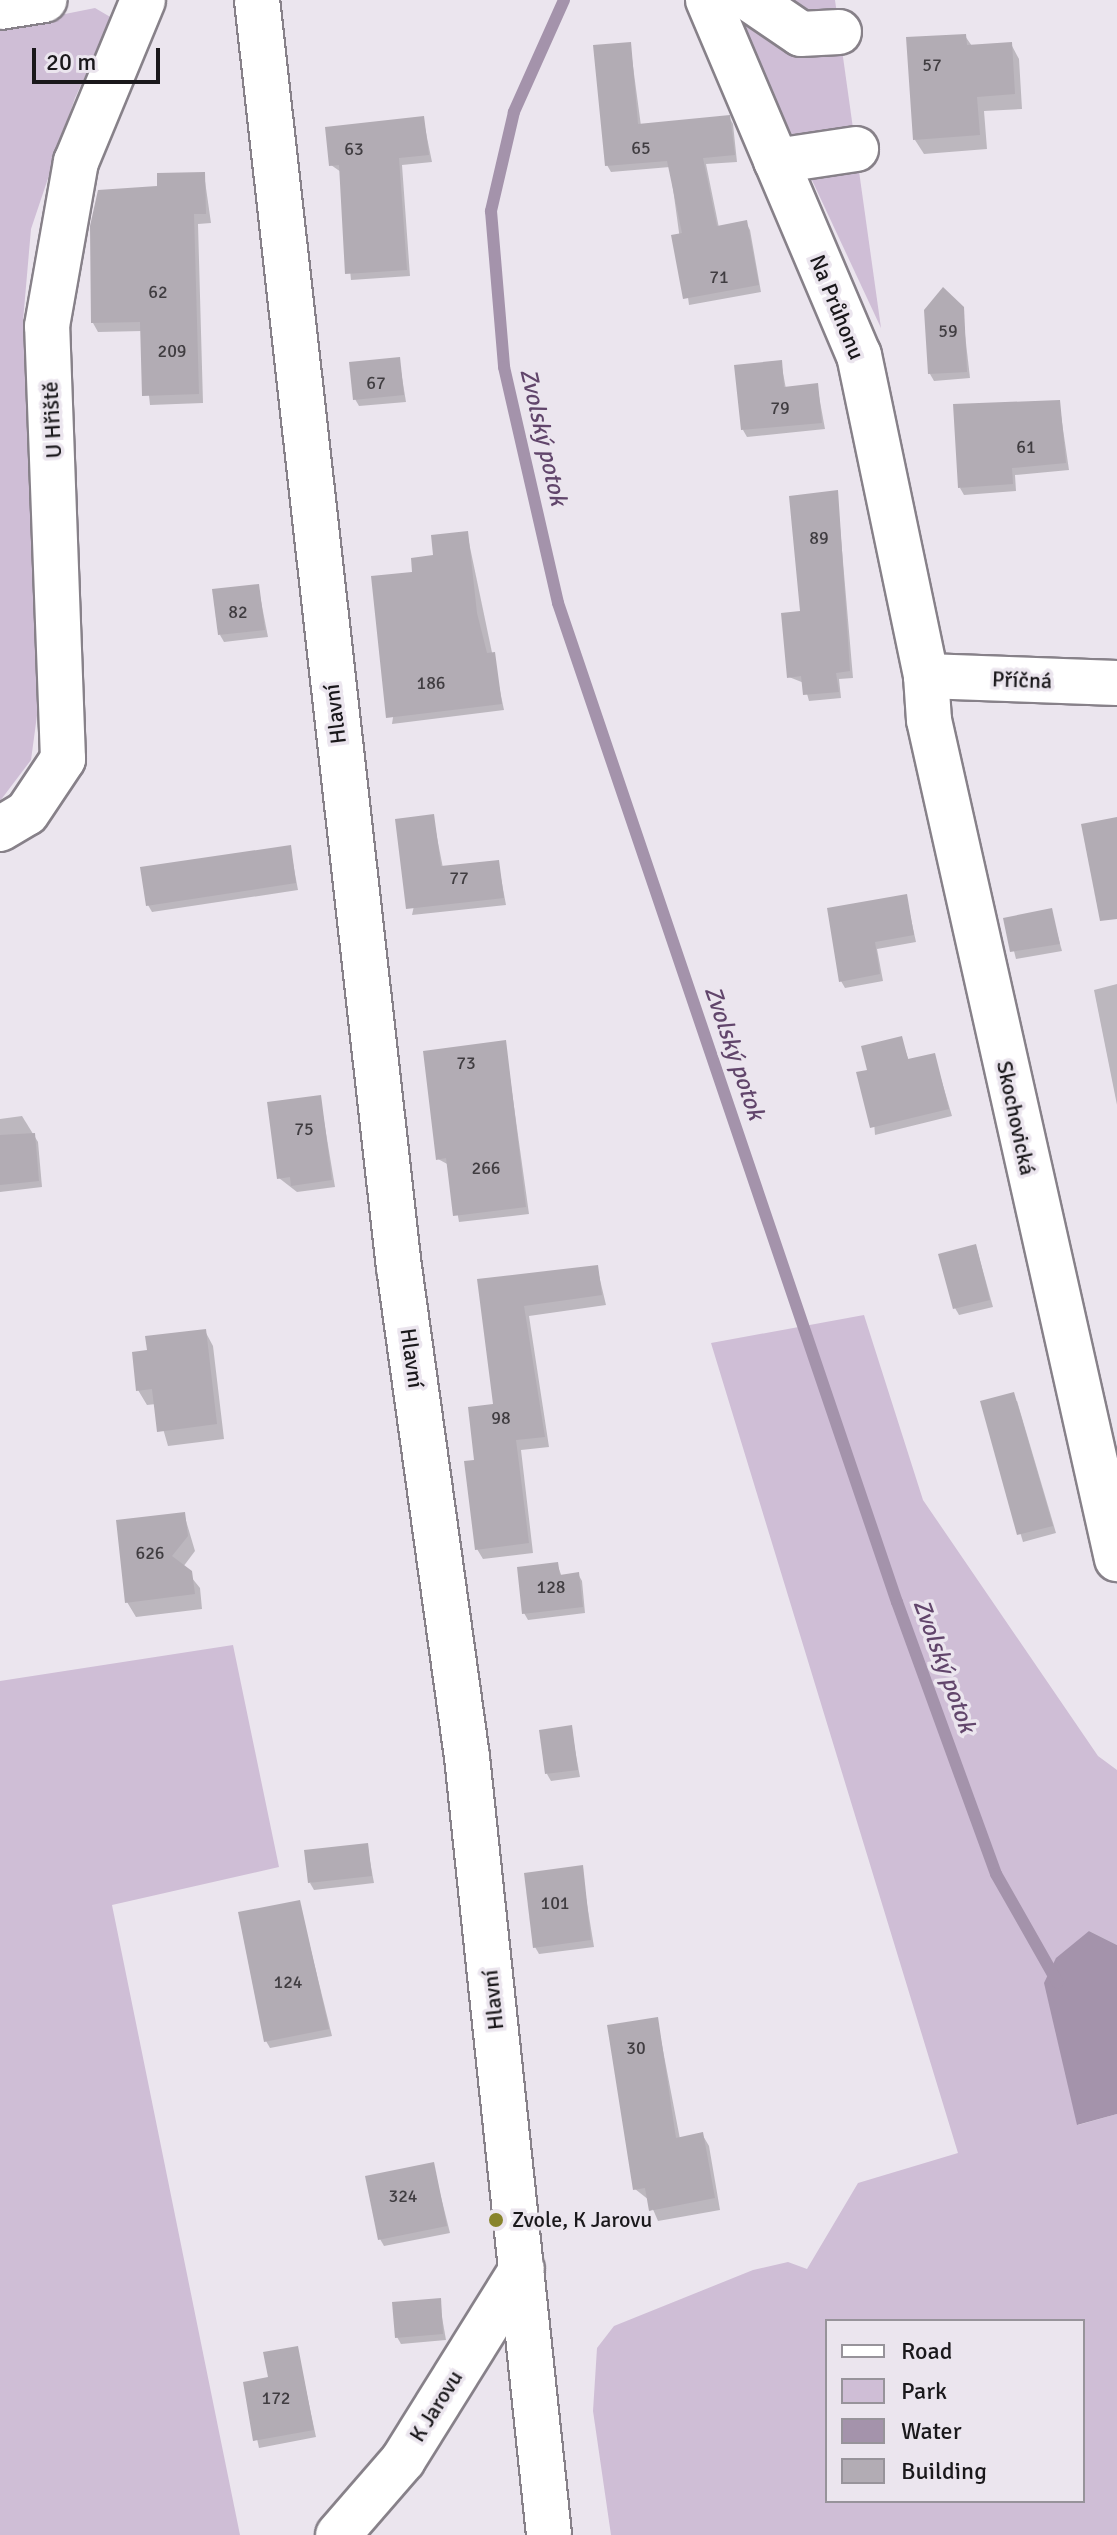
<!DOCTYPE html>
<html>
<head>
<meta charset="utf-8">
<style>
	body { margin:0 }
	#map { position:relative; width:1117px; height:2535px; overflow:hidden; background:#ebe5ee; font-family:Signika,sans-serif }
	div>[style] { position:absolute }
	.green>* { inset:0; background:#cfbed6 }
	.water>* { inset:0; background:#a493ab }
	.shadow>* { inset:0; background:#0003 }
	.stream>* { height:12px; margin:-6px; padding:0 6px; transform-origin:6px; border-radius:6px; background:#a493ab }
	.building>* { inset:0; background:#b2acb4 }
	.roads { filter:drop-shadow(2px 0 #878189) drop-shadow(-2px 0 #878189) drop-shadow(0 2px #878189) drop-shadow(0 -2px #878189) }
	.minor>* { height:44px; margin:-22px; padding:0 22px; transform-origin:22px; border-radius:22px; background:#fff }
	.dots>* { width:22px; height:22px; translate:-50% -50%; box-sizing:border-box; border:4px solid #ebe5ee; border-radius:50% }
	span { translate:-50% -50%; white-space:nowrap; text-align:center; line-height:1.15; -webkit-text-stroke:7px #ebe5ee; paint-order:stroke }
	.number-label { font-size:18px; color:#403d41 }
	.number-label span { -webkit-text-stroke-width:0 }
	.street-label { font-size:22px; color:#1a181b }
	.poi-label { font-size:22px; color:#1a181b }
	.left { translate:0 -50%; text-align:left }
	.water-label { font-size:24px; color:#61456b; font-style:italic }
	.legend { position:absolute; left:825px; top:2319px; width:260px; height:184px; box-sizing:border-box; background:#ebe5ee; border:2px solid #97939a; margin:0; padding:10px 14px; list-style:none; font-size:24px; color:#1a181b }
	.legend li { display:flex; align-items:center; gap:16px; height:40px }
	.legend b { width:40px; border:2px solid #97939a }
	.scale { position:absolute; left:32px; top:48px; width:128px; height:36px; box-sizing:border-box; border:4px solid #1a181b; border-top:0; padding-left:10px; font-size:24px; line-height:28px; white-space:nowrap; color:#1a181b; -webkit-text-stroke:6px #ebe5ee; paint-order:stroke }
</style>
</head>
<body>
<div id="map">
	<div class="green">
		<div style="clip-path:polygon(728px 0,835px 0,881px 328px)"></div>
		<div style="clip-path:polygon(95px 8px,112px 18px,75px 98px,31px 229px,23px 321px,38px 708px,31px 760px,0 801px,0 27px)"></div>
		<div style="clip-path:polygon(evenodd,864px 1315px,923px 1500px,1098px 1756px,1117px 1770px,1117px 1945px,1089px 1931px,1078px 2125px,1117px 2114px,1117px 2535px,611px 2535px,593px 2411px,597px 2348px,614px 2326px,753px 2270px,788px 2262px,807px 2269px,858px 2183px,958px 2153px,711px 1343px,864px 1315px,827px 2321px,1083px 2321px,1083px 2501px,827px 2501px,827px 2321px)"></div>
		<div style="clip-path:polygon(233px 1645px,279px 1867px,112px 1905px,240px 2535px,0 2535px,0 1681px)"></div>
	</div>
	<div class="water">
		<div style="clip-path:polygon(1089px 1931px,1117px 1945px,1117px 2114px,1077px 2125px,1044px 1983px,1056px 1958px)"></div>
	</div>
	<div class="shadow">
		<div style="clip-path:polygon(965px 36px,972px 46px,1011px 44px,1019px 59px,1022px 109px,984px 111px,987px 149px,924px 154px,915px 140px)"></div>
		<div style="clip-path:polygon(630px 44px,641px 126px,729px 117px,733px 124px,737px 162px,706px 164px,719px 228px,746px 223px,750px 230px,761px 292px,689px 305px,670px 167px,611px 172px,607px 165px)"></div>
		<div style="clip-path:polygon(423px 118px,432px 162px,402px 165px,410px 276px,351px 280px,341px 172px,331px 165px)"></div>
		<div style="clip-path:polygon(204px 174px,211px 223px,198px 224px,203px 403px,150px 405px,142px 331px,98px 332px,93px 323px)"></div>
		<div style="clip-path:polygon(962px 308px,970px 378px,934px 381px,930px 374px)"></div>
		<div style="clip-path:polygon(399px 359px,406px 402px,359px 406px,355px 399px)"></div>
		<div style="clip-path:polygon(781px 362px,786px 389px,817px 385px,825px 429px,747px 437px,743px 430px)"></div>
		<div style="clip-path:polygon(1059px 402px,1069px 470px,1015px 475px,1016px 491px,964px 495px,960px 488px)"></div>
		<div style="clip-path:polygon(837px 492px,853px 678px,839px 679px,841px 698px,809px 701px,804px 683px,789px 677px)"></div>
		<div style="clip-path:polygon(467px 533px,504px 710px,392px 724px,415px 574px)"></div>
		<div style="clip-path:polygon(258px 586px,268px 637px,224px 642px,220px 635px)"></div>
		<div style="clip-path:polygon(433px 817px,443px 868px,498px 862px,506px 905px,412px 915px)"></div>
		<div style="clip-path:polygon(290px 847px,298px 890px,152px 912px,148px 905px)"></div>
		<div style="clip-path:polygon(906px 896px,916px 942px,877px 949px,883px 981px,845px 988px,841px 981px)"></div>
		<div style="clip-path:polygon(1051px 911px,1062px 951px,1016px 959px,1006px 919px)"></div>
		<div style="clip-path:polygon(1117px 984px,1117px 1105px,1094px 990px)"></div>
		<div style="clip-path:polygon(901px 1038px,909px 1061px,934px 1055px,952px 1116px,875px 1135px,870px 1071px)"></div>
		<div style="clip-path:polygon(505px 1042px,529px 1214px,459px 1222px,449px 1165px,438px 1159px)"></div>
		<div style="clip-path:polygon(320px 1097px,335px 1187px,297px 1192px,279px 1178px)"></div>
		<div style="clip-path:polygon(22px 1116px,38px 1142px,42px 1187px,0 1192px,0 1119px)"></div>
		<div style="clip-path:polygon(976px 1246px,993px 1307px,959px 1315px,955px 1308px)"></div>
		<div style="clip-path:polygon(597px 1267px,606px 1305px,529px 1316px,549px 1447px,521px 1450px,533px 1553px,483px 1559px,477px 1549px,495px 1406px,480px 1281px)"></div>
		<div style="clip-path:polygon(205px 1331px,213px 1346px,224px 1439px,168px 1446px,156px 1404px,147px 1405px,138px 1390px,149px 1352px)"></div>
		<div style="clip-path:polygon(1017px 1401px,1056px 1533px,1023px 1542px,982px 1403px)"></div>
		<div style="clip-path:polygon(184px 1514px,195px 1551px,183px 1567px,200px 1588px,202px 1609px,136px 1617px,127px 1602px)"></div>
		<div style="clip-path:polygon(557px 1564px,562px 1577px,578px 1574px,582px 1581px,585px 1613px,528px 1620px,524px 1613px)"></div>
		<div style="clip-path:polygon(571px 1728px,580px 1777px,551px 1781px,547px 1774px)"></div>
		<div style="clip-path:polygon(367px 1845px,374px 1883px,314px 1890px,310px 1883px)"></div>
		<div style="clip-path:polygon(581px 1867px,594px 1947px,539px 1954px,535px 1947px)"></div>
		<div style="clip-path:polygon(299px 1902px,332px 2036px,270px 2048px,266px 2041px)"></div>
		<div style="clip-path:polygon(657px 2019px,680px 2139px,702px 2134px,709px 2146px,720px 2210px,658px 2221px,649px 2200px,635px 2189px)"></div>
		<div style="clip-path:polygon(433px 2165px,450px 2233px,384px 2246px,380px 2239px)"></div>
		<div style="clip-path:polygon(439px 2300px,446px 2340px,401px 2344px,397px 2337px)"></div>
		<div style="clip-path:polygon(297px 2348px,316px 2437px,259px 2448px,245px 2383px,270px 2378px)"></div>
	</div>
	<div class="stream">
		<div style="left:564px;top:0;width:123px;rotate:114.1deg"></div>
		<div style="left:514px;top:112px;width:102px;rotate:103.1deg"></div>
		<div style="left:491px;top:211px;width:157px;rotate:85.2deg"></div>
		<div style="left:504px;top:367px;width:242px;rotate:77.1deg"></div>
		<div style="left:558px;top:603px;width:1055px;rotate:71.26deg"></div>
		<div style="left:897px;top:1602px;width:289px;rotate:70deg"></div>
		<div style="left:996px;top:1874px;width:125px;rotate:60.4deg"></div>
	</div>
	<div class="building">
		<div style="clip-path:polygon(966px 34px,967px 45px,1012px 42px,1015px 94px,977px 97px,980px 135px,913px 140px,906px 37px)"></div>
		<div style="clip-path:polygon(631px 42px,638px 124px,730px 115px,735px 155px,703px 158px,717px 226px,747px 220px,759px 285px,683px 299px,671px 235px,682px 233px,667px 161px,605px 166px,593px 45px)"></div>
		<div style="clip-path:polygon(424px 116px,429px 155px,399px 158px,407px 270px,345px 274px,339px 165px,329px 166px,325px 127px)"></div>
		<div style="clip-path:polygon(205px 172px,206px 214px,194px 214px,199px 394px,142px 396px,140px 322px,91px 323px,90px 226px,98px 190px,157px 186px,157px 173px)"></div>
		<div style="clip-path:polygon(943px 287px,964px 307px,967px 372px,928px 374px,924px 310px)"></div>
		<div style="clip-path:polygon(400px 357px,404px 395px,353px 400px,349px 362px)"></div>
		<div style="clip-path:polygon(782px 360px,784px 387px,818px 383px,822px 423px,741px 430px,734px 365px)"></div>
		<div style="clip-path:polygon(1060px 400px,1066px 463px,1012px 468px,1013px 484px,958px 488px,953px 404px)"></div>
		<div style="clip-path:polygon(838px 490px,850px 671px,836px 673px,839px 692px,803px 695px,801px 676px,787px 678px,781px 613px,800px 611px,789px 496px)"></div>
		<div style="clip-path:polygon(468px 531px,477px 613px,487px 653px,495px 652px,502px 704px,386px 718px,371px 576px,412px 572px,411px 558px,433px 555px,431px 535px)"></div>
		<div style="clip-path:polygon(259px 584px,265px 630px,218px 635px,212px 589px)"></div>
		<div style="clip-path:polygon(434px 814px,441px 866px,499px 860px,504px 898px,406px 909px,395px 819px)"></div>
		<div style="clip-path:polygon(1117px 817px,1117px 919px,1100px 921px,1081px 824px)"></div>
		<div style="clip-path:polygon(291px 845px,296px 883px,146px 906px,140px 867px)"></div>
		<div style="clip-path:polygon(907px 894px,914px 935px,875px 942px,880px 974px,839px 982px,827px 908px)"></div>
		<div style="clip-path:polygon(1052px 908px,1060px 944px,1010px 952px,1003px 918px)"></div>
		<div style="clip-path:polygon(902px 1036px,908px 1059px,935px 1053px,949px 1109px,870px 1128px,856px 1072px,867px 1070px,861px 1046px)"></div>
		<div style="clip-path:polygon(506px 1040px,526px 1207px,453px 1216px,446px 1158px,436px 1160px,423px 1051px)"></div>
		<div style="clip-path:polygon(321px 1095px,332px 1180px,291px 1186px,290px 1177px,277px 1179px,267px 1102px)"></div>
		<div style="clip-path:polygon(35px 1133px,39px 1181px,0 1185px,0 1135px)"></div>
		<div style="clip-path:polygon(976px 1244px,990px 1300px,953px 1309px,938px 1254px)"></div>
		<div style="clip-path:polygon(598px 1265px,602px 1295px,524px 1306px,545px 1437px,516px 1440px,529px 1543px,475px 1550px,464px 1461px,474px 1460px,468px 1407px,493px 1404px,477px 1279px)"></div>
		<div style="clip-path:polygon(206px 1329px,217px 1424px,157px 1432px,152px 1389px,136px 1391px,132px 1352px,147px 1350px,145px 1336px)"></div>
		<div style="clip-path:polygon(1014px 1392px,1053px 1526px,1017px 1535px,980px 1401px)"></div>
		<div style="clip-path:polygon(185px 1512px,188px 1536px,172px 1556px,192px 1571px,195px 1594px,125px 1603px,116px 1520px)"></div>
		<div style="clip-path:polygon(558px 1562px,560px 1575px,579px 1572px,583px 1607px,522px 1614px,517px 1567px)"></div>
		<div style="clip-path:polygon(572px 1725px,578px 1770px,545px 1774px,539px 1730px)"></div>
		<div style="clip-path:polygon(368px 1843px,372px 1876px,308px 1883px,304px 1850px)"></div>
		<div style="clip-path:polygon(583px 1865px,591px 1940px,533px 1948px,524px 1873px)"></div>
		<div style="clip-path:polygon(300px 1900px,329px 2029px,264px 2042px,238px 1912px)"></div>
		<div style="clip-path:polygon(658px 2017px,676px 2138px,703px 2132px,715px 2198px,649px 2211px,645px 2188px,633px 2190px,607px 2025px)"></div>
		<div style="clip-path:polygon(434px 2162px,447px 2226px,378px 2240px,365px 2176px)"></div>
		<div style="clip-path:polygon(441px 2298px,443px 2334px,395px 2338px,392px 2302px)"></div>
		<div style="clip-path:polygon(298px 2346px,314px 2430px,253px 2441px,243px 2382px,268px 2377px,263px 2352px)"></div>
	</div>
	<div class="roads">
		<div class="minor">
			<div style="left:257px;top:0;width:1275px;rotate:83.61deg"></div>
			<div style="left:399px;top:1267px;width:495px;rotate:82.1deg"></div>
			<div style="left:467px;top:1757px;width:782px;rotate:83.98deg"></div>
			<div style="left:708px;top:0;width:386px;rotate:67deg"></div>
			<div style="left:859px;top:355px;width:328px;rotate:78.2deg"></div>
			<div style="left:926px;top:676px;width:44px;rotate:86.1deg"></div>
			<div style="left:929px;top:720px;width:860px;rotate:77.37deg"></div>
			<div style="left:751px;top:0;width:60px;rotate:34.2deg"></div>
			<div style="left:801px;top:34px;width:38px;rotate:-3deg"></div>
			<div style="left:0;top:7px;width:45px;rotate:-9deg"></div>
			<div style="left:776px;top:161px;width:81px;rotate:-8.5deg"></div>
			<div style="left:926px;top:676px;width:191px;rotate:2.1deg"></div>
			<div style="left:0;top:829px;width:31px;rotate:-31deg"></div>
			<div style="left:27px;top:813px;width:65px;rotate:-56.3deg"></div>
			<div style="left:63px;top:759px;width:433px;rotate:-92.1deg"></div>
			<div style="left:47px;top:326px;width:167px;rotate:-80deg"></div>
			<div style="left:76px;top:162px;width:175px;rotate:-67.5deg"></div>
			<div style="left:338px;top:2535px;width:99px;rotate:-49.1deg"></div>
			<div style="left:403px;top:2460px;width:225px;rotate:-58.1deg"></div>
		</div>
	</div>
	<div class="dots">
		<div style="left:496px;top:2220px;background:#88842c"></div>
	</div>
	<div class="number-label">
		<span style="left:932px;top:65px">57</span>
		<span style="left:641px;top:148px">65</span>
		<span style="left:354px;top:149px">63</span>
		<span style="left:719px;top:277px">71</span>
		<span style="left:158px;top:292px">62</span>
		<span style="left:948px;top:331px">59</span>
		<span style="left:172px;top:351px">209</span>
		<span style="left:376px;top:383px">67</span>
		<span style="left:780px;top:408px">79</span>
		<span style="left:1026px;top:447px">61</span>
		<span style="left:819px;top:538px">89</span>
		<span style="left:238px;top:612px">82</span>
		<span style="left:431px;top:683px">186</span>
		<span style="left:459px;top:878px">77</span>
		<span style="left:466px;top:1063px">73</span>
		<span style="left:304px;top:1129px">75</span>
		<span style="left:486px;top:1168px">266</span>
		<span style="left:501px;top:1418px">98</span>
		<span style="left:150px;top:1553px">626</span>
		<span style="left:551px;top:1587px">128</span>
		<span style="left:555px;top:1903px">101</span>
		<span style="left:288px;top:1982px">124</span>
		<span style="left:636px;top:2048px">30</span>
		<span style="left:403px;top:2196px">324</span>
		<span style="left:276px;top:2398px">172</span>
	</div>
	<div class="street-label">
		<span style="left:837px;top:307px;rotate:68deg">Na Průhonu</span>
		<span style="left:52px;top:420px;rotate:-93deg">U Hřiště</span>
		<span style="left:1022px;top:680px;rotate:2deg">Příčná</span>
		<span style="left:335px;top:714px;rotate:-97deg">Hlavní</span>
		<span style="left:1016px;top:1118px;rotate:78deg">Skochovická</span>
		<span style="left:412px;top:1358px;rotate:82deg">Hlavní</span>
		<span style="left:493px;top:2000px;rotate:-96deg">Hlavní</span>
		<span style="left:436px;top:2406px;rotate:-58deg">K Jarovu</span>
	</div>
	<div class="poi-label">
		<span class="left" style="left:512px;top:2220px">Zvole, K Jarovu</span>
	</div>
	<div class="water-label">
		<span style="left:543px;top:437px;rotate:77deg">Zvolský potok</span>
		<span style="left:734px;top:1053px;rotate:71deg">Zvolský potok</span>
		<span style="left:944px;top:1666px;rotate:70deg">Zvolský potok</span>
	</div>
	<ul class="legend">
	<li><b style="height:10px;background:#fff"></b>Road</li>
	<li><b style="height:22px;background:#cfbed6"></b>Park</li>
	<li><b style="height:22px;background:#a493ab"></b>Water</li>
	<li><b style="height:22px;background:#b2acb4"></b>Building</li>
	</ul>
	<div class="scale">20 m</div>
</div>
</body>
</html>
